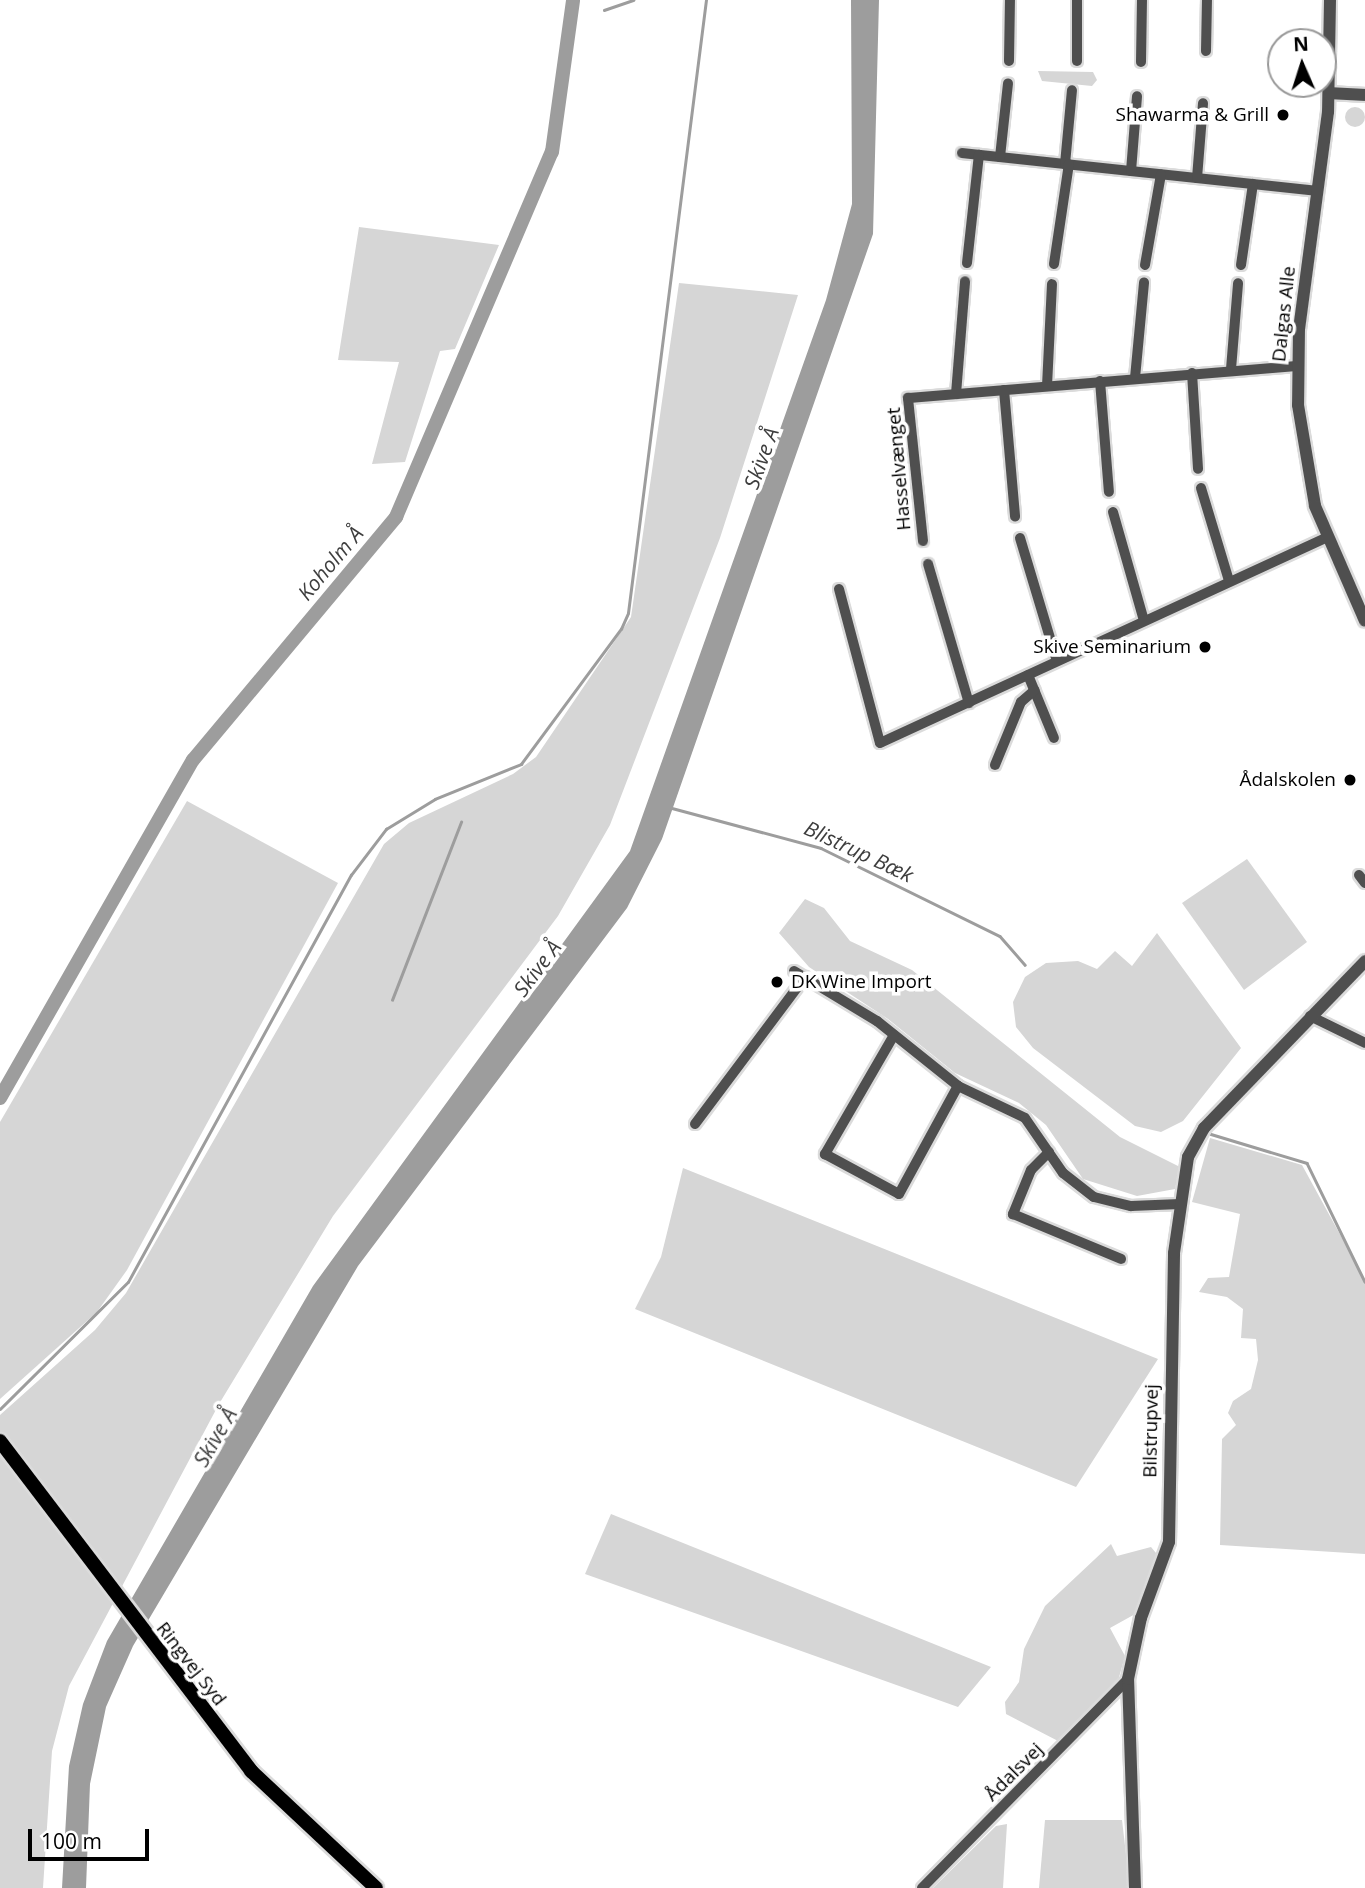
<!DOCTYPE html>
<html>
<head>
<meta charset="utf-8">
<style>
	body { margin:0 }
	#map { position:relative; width:1365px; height:1888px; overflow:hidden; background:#fff; font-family:"Open Sans",sans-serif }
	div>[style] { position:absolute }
	.green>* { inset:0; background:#d6d6d6 }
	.round { border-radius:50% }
	.water>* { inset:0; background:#9d9d9d }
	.stream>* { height:2.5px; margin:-1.25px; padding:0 1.25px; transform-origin:1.25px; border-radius:1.25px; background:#9d9d9d }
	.river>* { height:14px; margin:-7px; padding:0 7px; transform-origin:7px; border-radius:7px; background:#9d9d9d }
	.roads { filter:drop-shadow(2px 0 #dbdbdb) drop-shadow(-2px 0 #dbdbdb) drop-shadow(0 2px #dbdbdb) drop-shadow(0 -2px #dbdbdb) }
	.minor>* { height:10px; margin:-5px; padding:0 5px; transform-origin:5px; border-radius:5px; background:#4f4f4f }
	.tertiary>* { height:12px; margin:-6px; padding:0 6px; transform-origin:6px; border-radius:6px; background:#4f4f4f }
	.primary>* { height:14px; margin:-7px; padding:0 7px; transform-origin:7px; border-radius:7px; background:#000 }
	.dots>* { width:19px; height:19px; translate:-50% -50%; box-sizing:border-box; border:4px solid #fff; border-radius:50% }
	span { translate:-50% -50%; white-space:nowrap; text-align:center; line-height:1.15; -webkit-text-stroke:7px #fff; paint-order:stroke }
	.poi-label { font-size:19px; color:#000 }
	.right { translate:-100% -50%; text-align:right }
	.left { translate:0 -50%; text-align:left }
	.street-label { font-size:19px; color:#000 }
	.water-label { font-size:21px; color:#3e3e3e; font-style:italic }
	.north { position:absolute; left:1267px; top:28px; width:70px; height:70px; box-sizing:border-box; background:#fff; border:2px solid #999; border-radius:50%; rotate:357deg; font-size:19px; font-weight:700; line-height:28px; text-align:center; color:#000 }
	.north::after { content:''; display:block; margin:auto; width:24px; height:32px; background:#000; clip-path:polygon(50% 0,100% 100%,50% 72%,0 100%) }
	.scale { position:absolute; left:28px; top:1829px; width:121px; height:32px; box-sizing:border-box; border:4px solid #000; border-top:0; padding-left:9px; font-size:21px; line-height:24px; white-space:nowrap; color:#000; -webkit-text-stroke:5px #fff; paint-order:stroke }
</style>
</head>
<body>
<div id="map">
	<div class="green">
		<div style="clip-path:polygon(1038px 71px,1093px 72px,1097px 80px,1092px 86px,1042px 81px)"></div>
		<div class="round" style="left:1345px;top:107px;width:20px;height:20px"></div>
		<div style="clip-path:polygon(359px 227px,499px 245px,455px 349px,440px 351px,405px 462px,372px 464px,399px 362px,338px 360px)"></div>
		<div style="clip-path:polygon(679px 283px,798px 295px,720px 538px,610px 825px,558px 916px,333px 1216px,219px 1404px,69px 1686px,52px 1751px,43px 1888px,0 1888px,0 1415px,95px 1330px,126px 1293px,384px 844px,409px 823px,513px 774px,536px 757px,631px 617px)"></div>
		<div style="clip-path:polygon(187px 801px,338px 883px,127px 1270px,97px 1312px,0 1399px,0 1122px)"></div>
		<div style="clip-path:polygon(1247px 859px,1307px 942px,1244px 990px,1182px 903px)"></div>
		<div style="clip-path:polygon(805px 899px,824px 908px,850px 941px,912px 970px,1120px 1137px,1180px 1167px,1175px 1189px,1137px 1196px,1083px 1179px,1046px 1125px,1019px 1103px,955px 1073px,888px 1019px,809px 967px,779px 933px)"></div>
		<div style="clip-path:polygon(1157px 933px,1241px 1048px,1183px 1121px,1161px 1132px,1135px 1126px,1033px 1048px,1016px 1027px,1013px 1002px,1025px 977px,1046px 963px,1078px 961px,1097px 969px,1115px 951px,1132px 966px)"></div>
		<div style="clip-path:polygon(1210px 1138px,1302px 1165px,1365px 1280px,1365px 1554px,1220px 1545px,1222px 1439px,1236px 1425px,1228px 1413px,1233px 1401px,1251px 1389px,1258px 1360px,1256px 1339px,1241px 1338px,1243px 1309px,1227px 1297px,1199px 1292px,1208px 1278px,1229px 1277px,1240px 1214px,1192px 1202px)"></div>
		<div style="clip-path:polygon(683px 1168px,1158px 1359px,1076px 1487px,635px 1309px,661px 1257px)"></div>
		<div style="clip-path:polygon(611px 1514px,991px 1667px,958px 1707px,585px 1574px)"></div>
		<div style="clip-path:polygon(1111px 1544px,1117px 1556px,1151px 1547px,1161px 1559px,1137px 1613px,1110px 1628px,1125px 1656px,1118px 1681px,1060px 1742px,1006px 1714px,1005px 1702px,1019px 1682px,1024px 1649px,1045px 1606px)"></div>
		<div style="clip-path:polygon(1045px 1820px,1122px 1820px,1130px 1888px,1039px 1888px)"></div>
		<div style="clip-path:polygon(1007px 1824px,1003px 1888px,933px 1888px,996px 1826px)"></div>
	</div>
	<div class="water">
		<div style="clip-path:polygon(851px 0,879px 0,873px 234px,662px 839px,627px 908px,358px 1266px,133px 1646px,106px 1707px,90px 1784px,86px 1888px,62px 1888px,69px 1766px,83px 1704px,107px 1641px,313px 1286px,630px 851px,826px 300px,852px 204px)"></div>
	</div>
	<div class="stream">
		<div style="left:604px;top:10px;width:31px;rotate:-19deg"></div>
		<div style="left:672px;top:808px;width:154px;rotate:15deg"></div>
		<div style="left:821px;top:848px;width:199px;rotate:26.2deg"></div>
		<div style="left:1000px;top:936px;width:38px;rotate:49deg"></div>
		<div style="left:392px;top:1000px;width:191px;rotate:-68.8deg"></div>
		<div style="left:1211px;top:1134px;width:100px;rotate:16.8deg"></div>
		<div style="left:1307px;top:1163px;width:132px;rotate:64deg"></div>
		<div style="left:0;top:1409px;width:180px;rotate:-44.8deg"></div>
		<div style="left:128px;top:1282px;width:464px;rotate:-61.3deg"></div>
		<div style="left:351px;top:875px;width:58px;rotate:-52.7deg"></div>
		<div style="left:386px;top:829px;width:57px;rotate:-31.5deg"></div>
		<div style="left:435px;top:799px;width:93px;rotate:-22.1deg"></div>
		<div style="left:521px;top:764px;width:168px;rotate:-53.5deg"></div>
		<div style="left:621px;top:629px;width:17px;rotate:-66deg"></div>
		<div style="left:628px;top:613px;width:618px;rotate:-82.75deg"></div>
	</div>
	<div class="river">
		<div style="left:0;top:1098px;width:389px;rotate:-60.3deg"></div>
		<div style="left:193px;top:760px;width:317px;rotate:-50.1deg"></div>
		<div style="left:396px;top:517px;width:397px;rotate:-66.9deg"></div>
		<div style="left:552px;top:152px;width:153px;rotate:-82.1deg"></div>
	</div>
	<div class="roads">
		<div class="minor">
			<div style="left:1077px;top:0;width:61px;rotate:90deg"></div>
			<div style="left:1206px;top:51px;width:51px;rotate:-88.9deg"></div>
			<div style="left:1009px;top:61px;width:61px;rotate:-89.1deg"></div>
			<div style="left:1141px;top:62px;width:62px;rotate:-89.1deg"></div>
			<div style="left:962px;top:153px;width:358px;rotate:6.1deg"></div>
			<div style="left:1000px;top:157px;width:74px;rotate:-83.8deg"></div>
			<div style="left:1065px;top:164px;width:74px;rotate:-84.6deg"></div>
			<div style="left:1131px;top:171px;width:75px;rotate:-85.4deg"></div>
			<div style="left:1197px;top:178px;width:75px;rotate:-85.4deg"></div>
			<div style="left:967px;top:263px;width:109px;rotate:-83.7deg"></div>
			<div style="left:1054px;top:264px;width:101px;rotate:-81.5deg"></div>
			<div style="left:1145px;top:265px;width:92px;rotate:-80deg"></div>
			<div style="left:1241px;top:265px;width:82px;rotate:-81.6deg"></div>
			<div style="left:1231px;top:369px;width:86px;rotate:-85.3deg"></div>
			<div style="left:1192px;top:373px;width:96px;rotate:86.4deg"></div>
			<div style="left:1135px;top:378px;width:96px;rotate:-84.6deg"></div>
			<div style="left:1100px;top:381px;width:111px;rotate:85.4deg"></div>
			<div style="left:1047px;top:386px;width:102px;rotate:-87.2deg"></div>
			<div style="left:1004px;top:390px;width:127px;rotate:85deg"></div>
			<div style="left:956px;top:394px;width:113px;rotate:-85.4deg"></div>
			<div style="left:1201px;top:488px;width:97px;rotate:73.2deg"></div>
			<div style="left:1113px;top:512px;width:113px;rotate:74.1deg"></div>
			<div style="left:1020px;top:538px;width:128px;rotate:73.3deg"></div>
			<div style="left:923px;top:541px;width:144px;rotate:-96deg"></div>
			<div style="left:908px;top:398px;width:391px;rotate:-4.7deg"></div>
			<div style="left:928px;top:564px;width:145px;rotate:73.6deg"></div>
			<div style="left:839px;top:589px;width:159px;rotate:75.1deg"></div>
			<div style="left:880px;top:743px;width:491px;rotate:-24.7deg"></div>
			<div style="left:1028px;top:675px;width:68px;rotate:67.6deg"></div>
			<div style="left:995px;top:765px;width:68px;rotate:-67.6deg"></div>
			<div style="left:1021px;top:702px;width:18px;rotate:-41deg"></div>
			<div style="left:1359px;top:875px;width:10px;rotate:53deg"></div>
			<div style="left:794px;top:971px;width:97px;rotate:31.1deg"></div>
			<div style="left:877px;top:1021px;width:104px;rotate:38.7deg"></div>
			<div style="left:958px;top:1086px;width:74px;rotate:25.5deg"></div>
			<div style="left:1025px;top:1118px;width:67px;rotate:55.4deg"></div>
			<div style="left:1063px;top:1173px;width:39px;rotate:38deg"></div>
			<div style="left:1094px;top:1197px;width:38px;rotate:14deg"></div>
			<div style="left:1131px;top:1206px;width:49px;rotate:-2.3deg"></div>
			<div style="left:1310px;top:1016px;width:61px;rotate:26.1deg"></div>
			<div style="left:894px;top:1035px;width:138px;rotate:120.1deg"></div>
			<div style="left:825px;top:1154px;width:84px;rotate:28.4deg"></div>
			<div style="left:899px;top:1194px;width:123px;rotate:-61.4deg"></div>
			<div style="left:695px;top:1124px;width:184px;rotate:-53.2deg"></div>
			<div style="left:1049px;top:1152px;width:25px;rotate:135deg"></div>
			<div style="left:1031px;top:1170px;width:48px;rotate:112.2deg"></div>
			<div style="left:1013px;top:1214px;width:117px;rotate:22.6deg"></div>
			<div style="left:922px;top:1888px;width:293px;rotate:-45.4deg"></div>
		</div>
		<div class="tertiary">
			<div style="left:1330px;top:0;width:112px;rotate:91deg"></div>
			<div style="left:1328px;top:112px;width:218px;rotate:97.6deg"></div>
			<div style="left:1299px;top:328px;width:77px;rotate:90.7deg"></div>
			<div style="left:1298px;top:405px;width:102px;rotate:80.4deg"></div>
			<div style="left:1315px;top:506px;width:125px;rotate:66.5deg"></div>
			<div style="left:1329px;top:93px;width:36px;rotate:3deg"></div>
			<div style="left:1135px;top:1888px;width:209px;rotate:-91.9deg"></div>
			<div style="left:1128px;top:1679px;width:62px;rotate:-78deg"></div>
			<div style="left:1141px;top:1618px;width:81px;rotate:-69.8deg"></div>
			<div style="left:1169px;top:1542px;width:289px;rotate:-89deg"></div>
			<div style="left:1174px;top:1253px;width:97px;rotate:-81.7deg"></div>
			<div style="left:1188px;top:1157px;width:33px;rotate:-61deg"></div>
			<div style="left:1204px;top:1128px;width:232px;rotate:-46deg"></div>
		</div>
		<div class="primary">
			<div style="left:0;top:1441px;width:415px;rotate:52.7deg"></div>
			<div style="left:251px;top:1771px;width:171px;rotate:43.1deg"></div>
		</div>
	</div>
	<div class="dots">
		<div style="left:1283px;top:115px;background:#000"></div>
		<div style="left:1205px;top:647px;background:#000"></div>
		<div style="left:1350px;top:780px;background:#000"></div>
		<div style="left:777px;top:982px;background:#000"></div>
	</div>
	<div class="poi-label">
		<span class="right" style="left:1269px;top:115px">Shawarma &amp; Grill</span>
		<span class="right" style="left:1191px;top:647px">Skive Seminarium</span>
		<span class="right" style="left:1336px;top:780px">Ådalskolen</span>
		<span class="left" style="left:791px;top:982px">DK Wine Import</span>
	</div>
	<div class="street-label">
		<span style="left:1284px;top:314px;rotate:-84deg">Dalgas Alle</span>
		<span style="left:899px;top:469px;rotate:-95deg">Hasselvænget</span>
		<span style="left:1151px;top:1431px;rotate:-89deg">Bilstrupvej</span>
		<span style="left:191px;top:1664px;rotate:52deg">Ringvej Syd</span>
		<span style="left:1014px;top:1772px;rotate:-45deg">Ådalsvej</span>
	</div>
	<div class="water-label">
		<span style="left:761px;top:458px;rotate:-70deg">Skive Å</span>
		<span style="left:330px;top:563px;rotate:-50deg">Koholm Å</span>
		<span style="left:859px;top:851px;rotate:25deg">Blistrup Bæk</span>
		<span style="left:537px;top:968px;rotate:-53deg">Skive Å</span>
		<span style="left:215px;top:1437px;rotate:-60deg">Skive Å</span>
	</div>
	<div class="north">N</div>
	<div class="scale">100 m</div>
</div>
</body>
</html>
